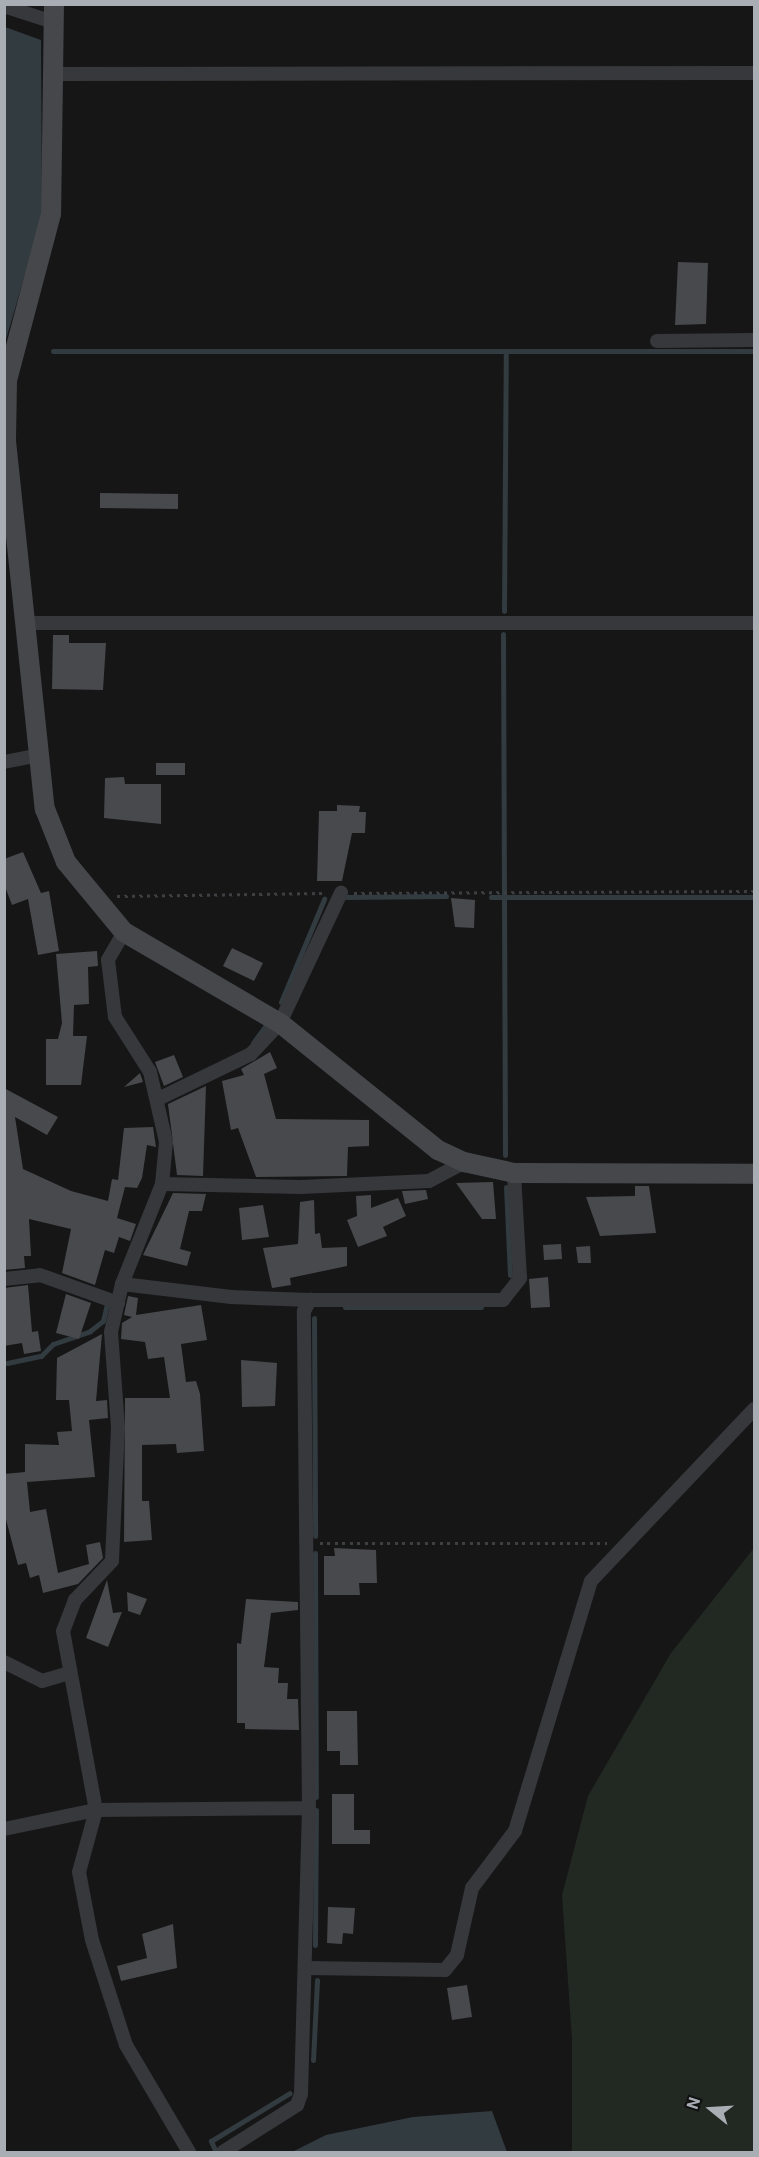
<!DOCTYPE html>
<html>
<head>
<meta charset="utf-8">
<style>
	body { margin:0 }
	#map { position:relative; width:759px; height:2157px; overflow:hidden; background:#161617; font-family:Roboto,sans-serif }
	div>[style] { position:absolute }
	.green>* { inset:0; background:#222923 }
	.water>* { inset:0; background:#323b40 }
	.stream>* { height:5px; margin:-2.5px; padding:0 2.5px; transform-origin:2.5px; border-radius:2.5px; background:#323b40 }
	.building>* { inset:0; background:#48494c }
	.path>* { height:3px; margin-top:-1.5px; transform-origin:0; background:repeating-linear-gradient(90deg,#3d3f43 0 3px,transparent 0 7.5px) }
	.street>* { height:14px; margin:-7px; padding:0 7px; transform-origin:7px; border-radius:7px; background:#37383c }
	.secondary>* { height:20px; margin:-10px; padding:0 10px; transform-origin:10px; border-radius:10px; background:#45474b }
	span { translate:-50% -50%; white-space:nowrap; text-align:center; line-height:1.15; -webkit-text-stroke:4.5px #111112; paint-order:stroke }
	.frame { position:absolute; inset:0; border:6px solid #a9aeb5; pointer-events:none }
	.north { position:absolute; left:681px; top:2079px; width:60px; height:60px; -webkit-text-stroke:4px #111112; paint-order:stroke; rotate:288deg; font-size:16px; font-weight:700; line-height:24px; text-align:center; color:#a9aeb5 }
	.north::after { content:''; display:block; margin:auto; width:21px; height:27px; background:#a9aeb5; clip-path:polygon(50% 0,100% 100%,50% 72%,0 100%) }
</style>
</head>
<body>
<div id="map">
	<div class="green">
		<div style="clip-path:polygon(754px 1548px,754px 2152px,572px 2152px,572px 2039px,562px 1895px,588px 1796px,671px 1653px)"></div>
	</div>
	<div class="water">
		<div style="clip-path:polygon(5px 27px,41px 40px,42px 216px,5px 343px)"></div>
		<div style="clip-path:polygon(492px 2111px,507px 2152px,292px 2152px,326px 2135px,413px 2117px)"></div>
	</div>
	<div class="stream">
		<div style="left:53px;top:351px;width:701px"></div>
		<div style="left:504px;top:611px;width:260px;rotate:-89.6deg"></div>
		<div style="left:503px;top:634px;width:521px;rotate:89.78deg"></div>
		<div style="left:345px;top:897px;width:101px;rotate:-0.6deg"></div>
		<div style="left:491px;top:897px;width:263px"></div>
		<div style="left:281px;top:1002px;width:112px;rotate:-67.3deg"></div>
		<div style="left:253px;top:1043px;width:22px;rotate:-54deg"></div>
		<div style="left:506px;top:1187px;width:88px;rotate:87.4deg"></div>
		<div style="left:345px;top:1307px;width:136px"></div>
		<div style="left:314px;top:1318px;width:218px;rotate:89.7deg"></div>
		<div style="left:7px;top:1363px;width:35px;rotate:-12deg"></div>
		<div style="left:41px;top:1356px;width:17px;rotate:-45deg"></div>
		<div style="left:53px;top:1344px;width:39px;rotate:-19deg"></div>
		<div style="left:90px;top:1331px;width:16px;rotate:-38deg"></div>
		<div style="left:103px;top:1321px;width:18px;rotate:-77deg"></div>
		<div style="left:315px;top:1553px;width:244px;rotate:89.8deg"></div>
		<div style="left:315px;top:1945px;width:135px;rotate:-89.6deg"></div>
		<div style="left:313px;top:2060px;width:80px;rotate:-87.1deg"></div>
		<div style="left:215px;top:2150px;width:10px;rotate:-114deg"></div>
		<div style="left:211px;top:2141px;width:92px;rotate:-31.3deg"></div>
	</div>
	<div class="building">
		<div style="clip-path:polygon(678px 262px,708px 263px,706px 324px,675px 325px)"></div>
		<div style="clip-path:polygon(100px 493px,178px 494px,178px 509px,100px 508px)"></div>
		<div style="clip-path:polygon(53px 635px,69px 635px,69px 643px,106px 643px,103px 690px,52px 689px)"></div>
		<div style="clip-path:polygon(156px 763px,185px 763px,185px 775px,156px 775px)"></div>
		<div style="clip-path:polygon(124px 777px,125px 784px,161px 784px,161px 824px,104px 818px,105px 778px)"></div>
		<div style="clip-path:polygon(337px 805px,360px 806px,359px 812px,366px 812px,365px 833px,352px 833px,342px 881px,317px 881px,319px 811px,337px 811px)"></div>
		<div style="clip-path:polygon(23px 852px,41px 893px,49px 891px,59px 951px,38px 955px,28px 899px,12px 905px,4px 884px,4px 859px)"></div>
		<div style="clip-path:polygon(451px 898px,475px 900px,474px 928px,455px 927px)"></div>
		<div style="clip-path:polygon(232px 948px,263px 963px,254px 981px,223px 966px)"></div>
		<div style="clip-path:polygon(97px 951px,98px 966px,88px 967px,89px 1004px,74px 1005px,73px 1036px,87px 1036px,81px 1085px,46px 1085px,46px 1039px,58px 1039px,62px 1023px,56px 954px)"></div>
		<div style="clip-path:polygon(270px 1052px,277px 1068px,264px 1074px,276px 1119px,369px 1120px,369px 1146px,348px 1147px,347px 1176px,256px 1177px,238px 1128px,231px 1130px,222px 1081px,244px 1075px,241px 1069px)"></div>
		<div style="clip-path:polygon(174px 1055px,183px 1077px,164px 1086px,155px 1062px)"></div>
		<div style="clip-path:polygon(140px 1073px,143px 1082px,124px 1087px)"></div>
		<div style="clip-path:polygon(206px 1086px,203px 1176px,177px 1175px,168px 1104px)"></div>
		<div style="clip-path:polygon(4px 1088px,58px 1117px,47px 1135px,15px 1117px,23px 1169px,71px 1191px,108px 1201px,112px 1179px,118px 1180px,124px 1128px,153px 1127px,156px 1147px,147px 1145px,142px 1178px,137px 1188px,125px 1187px,117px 1218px,136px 1224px,130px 1241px,119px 1237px,114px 1253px,105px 1250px,95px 1285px,62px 1273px,71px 1229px,29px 1219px,31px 1256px,24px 1256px,25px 1268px,4px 1270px)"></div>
		<div style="clip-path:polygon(493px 1182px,496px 1219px,482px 1219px,456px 1183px)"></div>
		<div style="clip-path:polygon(635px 1186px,649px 1186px,656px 1233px,600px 1236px,586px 1197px,635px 1196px)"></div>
		<div style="clip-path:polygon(426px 1190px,428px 1199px,405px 1204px,402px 1191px)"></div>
		<div style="clip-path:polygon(173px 1193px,206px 1194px,202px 1211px,189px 1211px,180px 1249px,191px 1252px,187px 1266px,143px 1255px)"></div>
		<div style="clip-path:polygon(371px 1195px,371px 1208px,398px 1198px,406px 1216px,383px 1227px,387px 1236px,358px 1247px,347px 1220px,357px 1216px,356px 1196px)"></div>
		<div style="clip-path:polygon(314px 1200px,315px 1234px,320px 1233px,322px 1248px,347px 1247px,347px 1266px,290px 1278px,291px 1285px,272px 1288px,263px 1248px,298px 1244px,300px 1202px)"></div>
		<div style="clip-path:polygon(263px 1205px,269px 1237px,242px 1240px,239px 1208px)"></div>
		<div style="clip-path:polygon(561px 1244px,562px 1259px,544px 1260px,543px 1245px)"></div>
		<div style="clip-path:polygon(590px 1246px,591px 1263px,578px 1263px,576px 1247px)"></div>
		<div style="clip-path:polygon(548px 1277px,550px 1307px,531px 1308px,529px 1279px)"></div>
		<div style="clip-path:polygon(28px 1285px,32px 1332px,38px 1331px,41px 1351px,24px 1354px,22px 1343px,4px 1346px,4px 1288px)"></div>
		<div style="clip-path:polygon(66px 1294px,91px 1303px,79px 1339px,56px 1333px)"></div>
		<div style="clip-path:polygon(128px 1296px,138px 1298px,136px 1315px,201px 1305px,207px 1340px,181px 1344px,186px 1382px,196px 1381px,200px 1394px,204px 1451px,177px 1453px,176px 1444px,142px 1445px,142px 1501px,149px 1501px,152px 1540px,124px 1542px,125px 1398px,170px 1398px,164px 1357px,148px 1359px,145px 1342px,121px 1339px,122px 1323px,132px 1317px,124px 1315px)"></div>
		<div style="clip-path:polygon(102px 1334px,96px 1401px,107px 1400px,108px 1418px,89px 1420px,95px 1477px,27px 1482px,30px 1512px,46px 1509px,58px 1573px,89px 1564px,86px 1545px,100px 1542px,103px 1558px,78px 1584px,43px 1593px,39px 1575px,30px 1578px,26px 1563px,18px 1565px,4px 1512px,4px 1474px,25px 1472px,25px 1444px,59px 1445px,57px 1432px,72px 1431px,69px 1400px,56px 1400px,57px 1358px)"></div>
		<div style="clip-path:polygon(241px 1360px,277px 1363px,275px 1406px,242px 1407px)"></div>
		<div style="clip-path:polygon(334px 1548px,376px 1550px,377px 1583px,359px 1583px,360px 1595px,324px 1595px,324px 1556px,335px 1556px)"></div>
		<div style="clip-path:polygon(107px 1580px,113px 1613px,122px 1612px,108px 1647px,86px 1638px)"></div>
		<div style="clip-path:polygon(127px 1592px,147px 1599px,140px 1615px,128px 1611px)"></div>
		<div style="clip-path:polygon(246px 1599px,298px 1602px,298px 1610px,271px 1613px,264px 1667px,279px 1668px,278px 1683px,288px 1683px,287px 1699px,298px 1699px,299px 1730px,245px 1729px,245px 1723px,237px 1723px,237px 1643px,241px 1644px)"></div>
		<div style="clip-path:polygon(327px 1711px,357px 1711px,358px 1765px,340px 1765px,340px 1751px,327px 1751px)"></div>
		<div style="clip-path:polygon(332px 1794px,354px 1794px,354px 1830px,370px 1830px,370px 1844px,332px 1844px)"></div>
		<div style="clip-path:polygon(328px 1907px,355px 1908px,353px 1934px,343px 1933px,342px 1944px,327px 1943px)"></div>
		<div style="clip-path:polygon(173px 1924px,177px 1968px,121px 1981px,117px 1966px,147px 1958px,142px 1934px)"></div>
		<div style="clip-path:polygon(467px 1985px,472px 2017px,452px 2020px,447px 1988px)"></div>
	</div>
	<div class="path">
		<div style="left:354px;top:893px;width:400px;rotate:-0.3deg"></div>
		<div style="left:117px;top:896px;width:207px;rotate:-0.8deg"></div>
		<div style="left:320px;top:1543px;width:287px"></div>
	</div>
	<div class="street">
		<div style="left:4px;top:6px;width:52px;rotate:18.1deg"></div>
		<div style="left:54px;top:74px;width:700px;rotate:-0.08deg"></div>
		<div style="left:657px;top:341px;width:97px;rotate:-0.6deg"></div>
		<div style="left:24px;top:623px;width:730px"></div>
		<div style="left:4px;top:762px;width:36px;rotate:-11deg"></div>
		<div style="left:124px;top:932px;width:32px;rotate:120deg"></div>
		<div style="left:108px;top:960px;width:57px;rotate:83deg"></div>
		<div style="left:115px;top:1017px;width:65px;rotate:57.5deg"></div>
		<div style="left:150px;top:1072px;width:72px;rotate:77.1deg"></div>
		<div style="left:166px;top:1142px;width:42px;rotate:95.4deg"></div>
		<div style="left:162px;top:1184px;width:108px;rotate:111.8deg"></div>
		<div style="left:122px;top:1284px;width:49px;rotate:102.9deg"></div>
		<div style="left:111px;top:1332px;width:96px;rotate:85.8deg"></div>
		<div style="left:118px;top:1428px;width:133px;rotate:92.6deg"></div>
		<div style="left:112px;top:1561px;width:54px;rotate:133.5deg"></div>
		<div style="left:75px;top:1600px;width:33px;rotate:111deg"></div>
		<div style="left:63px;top:1631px;width:182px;rotate:79.6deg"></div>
		<div style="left:96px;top:1810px;width:64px;rotate:105.3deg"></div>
		<div style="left:79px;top:1872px;width:69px;rotate:79.2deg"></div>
		<div style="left:92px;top:1940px;width:110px;rotate:72.1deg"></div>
		<div style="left:126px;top:2045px;width:124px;rotate:59.5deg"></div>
		<div style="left:158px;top:1099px;width:103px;rotate:-25.8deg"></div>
		<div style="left:251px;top:1054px;width:42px;rotate:-46.9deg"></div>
		<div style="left:280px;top:1023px;width:144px;rotate:-64.9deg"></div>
		<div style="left:162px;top:1184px;width:139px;rotate:1.2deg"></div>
		<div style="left:301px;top:1187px;width:128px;rotate:-2.7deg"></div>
		<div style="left:429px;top:1181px;width:40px;rotate:-28deg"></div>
		<div style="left:4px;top:1279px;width:36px;rotate:-6deg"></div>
		<div style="left:40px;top:1275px;width:83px;rotate:19.7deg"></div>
		<div style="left:122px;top:1284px;width:110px;rotate:6.8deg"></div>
		<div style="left:231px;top:1297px;width:79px;rotate:2.2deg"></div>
		<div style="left:4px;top:1662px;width:42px;rotate:26.6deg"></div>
		<div style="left:42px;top:1681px;width:26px;rotate:-16deg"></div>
		<div style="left:4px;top:1829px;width:94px;rotate:-11.7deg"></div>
		<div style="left:96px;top:1810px;width:213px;rotate:-0.5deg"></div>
		<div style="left:306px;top:1968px;width:139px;rotate:0.8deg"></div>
		<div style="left:445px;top:1970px;width:19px;rotate:-51deg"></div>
		<div style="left:457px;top:1955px;width:69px;rotate:-77.4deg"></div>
		<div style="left:472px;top:1888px;width:71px;rotate:-53deg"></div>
		<div style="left:515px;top:1831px;width:261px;rotate:-73.1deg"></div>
		<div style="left:591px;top:1581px;width:237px;rotate:-46.5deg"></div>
		<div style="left:223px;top:2152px;width:88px;rotate:-32.4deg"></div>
		<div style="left:297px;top:2105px;width:12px;rotate:-70deg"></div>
		<div style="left:301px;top:2094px;width:286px;rotate:-88.4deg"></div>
		<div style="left:309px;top:1808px;width:497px;rotate:-90.6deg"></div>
		<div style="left:304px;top:1311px;width:13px;rotate:-61deg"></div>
		<div style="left:310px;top:1300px;width:193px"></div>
		<div style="left:503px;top:1300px;width:28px;rotate:-52deg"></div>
		<div style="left:520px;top:1278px;width:105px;rotate:-93.3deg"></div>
	</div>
	<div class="secondary">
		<div style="left:54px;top:4px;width:210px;rotate:90.8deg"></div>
		<div style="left:51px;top:214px;width:173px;rotate:104.8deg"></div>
		<div style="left:7px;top:381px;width:60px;rotate:91deg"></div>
		<div style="left:6px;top:441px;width:370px;rotate:84deg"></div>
		<div style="left:45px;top:809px;width:57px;rotate:68.4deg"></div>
		<div style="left:66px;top:862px;width:91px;rotate:50.4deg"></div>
		<div style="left:124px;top:932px;width:181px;rotate:30.3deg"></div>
		<div style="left:280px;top:1023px;width:203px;rotate:38.8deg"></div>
		<div style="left:438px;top:1150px;width:29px;rotate:25deg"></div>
		<div style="left:464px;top:1162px;width:51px;rotate:12.4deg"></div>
		<div style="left:514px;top:1173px;width:240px;rotate:0.2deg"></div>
	</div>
	<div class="frame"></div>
	<div class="north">N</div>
</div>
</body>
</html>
